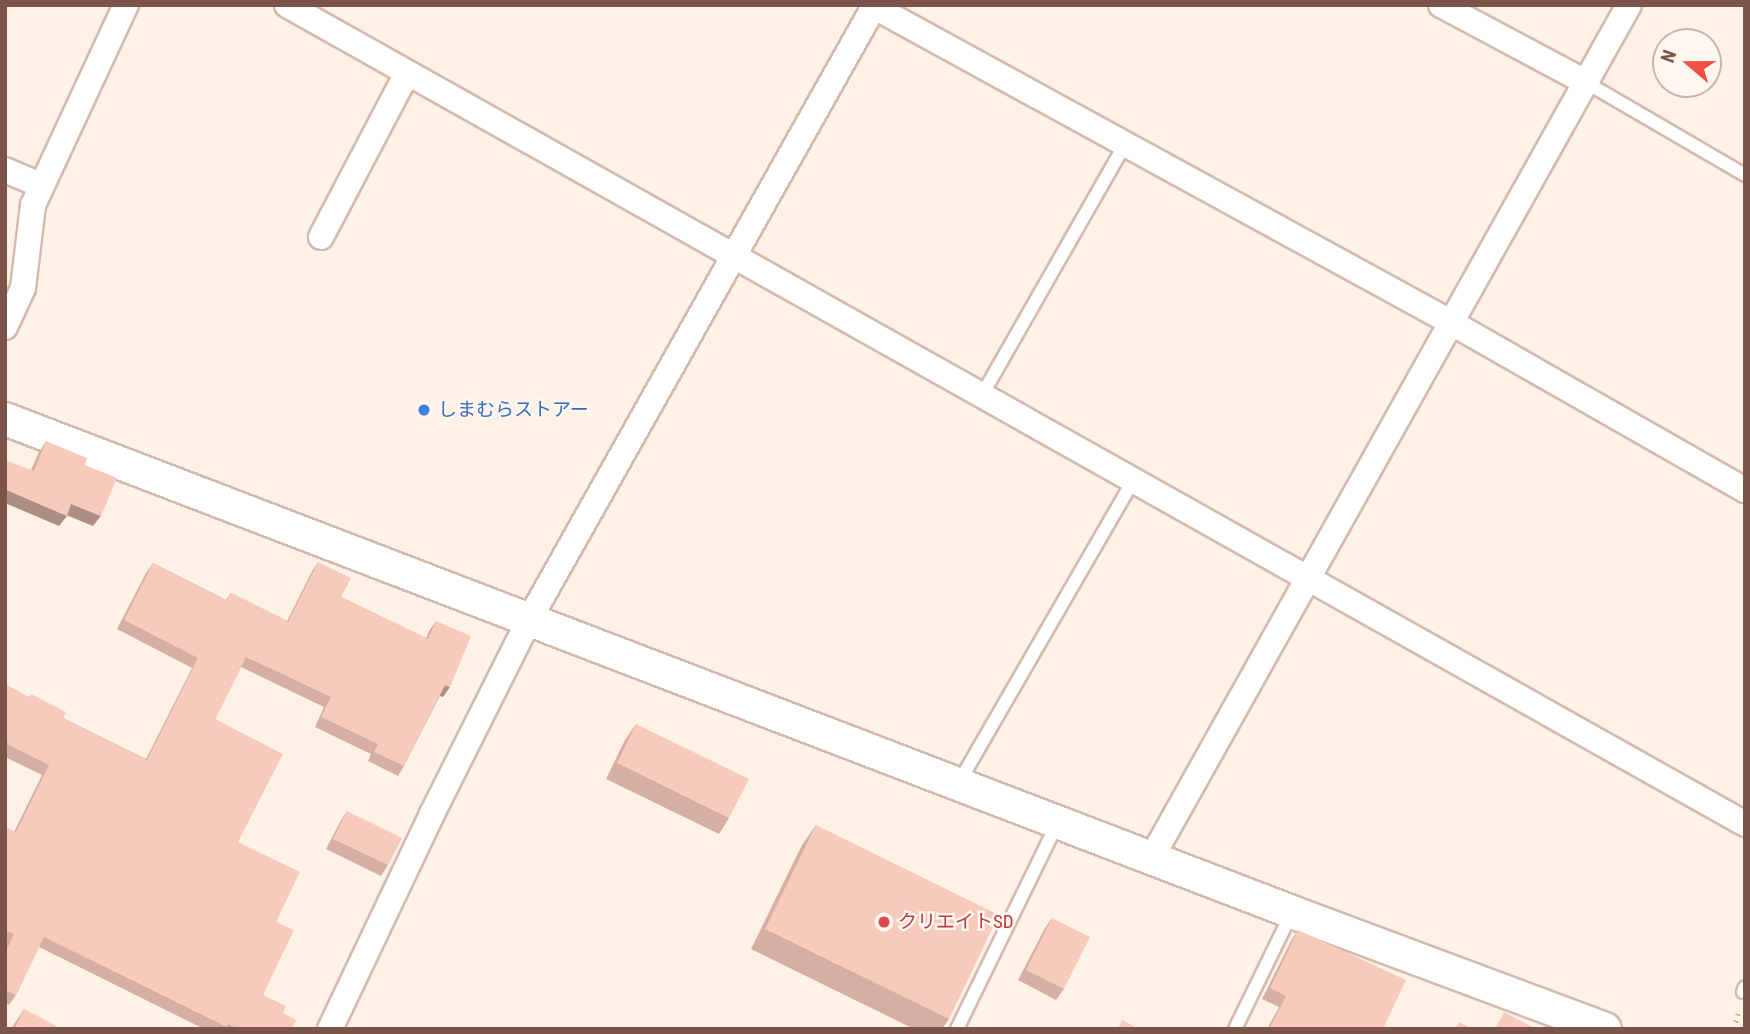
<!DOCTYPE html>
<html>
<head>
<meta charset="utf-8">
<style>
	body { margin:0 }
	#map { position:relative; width:1750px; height:1034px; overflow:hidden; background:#fef2e7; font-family:"Roboto Condensed","Noto Sans JP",sans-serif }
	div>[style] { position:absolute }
	.path>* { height:4.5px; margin-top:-2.25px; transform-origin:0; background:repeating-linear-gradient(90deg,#dcad9e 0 2px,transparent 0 7px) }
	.roads { filter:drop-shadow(2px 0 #d4baae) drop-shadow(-2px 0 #d4baae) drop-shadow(0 2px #d4baae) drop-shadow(0 -2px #d4baae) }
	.service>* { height:12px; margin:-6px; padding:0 6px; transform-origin:6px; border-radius:6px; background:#fff }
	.minor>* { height:24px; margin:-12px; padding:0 12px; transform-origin:12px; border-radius:12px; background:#fff }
	.tertiary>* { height:32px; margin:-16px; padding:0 16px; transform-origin:16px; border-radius:16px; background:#fff }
	.wall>* { inset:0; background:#d4afa2 }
	.shaded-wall>* { inset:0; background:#ac8e84 }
	.building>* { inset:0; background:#f6cbbc }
	.dots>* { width:19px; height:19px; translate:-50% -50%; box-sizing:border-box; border:4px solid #fff6ef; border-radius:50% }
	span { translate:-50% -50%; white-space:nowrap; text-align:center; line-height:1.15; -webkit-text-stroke:5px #fff6ef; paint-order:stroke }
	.shop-label { font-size:19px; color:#366cbe }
	.left { translate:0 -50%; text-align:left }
	.health-label { font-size:19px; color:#be3a42 }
	.frame { position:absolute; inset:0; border:7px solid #7b5348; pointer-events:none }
	.north { position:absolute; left:1652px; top:28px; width:70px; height:70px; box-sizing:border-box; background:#fff6ef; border:2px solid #cab5ac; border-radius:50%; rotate:290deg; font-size:19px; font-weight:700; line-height:28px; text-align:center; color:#7b5348 }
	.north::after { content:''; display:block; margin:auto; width:24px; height:32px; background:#f34f42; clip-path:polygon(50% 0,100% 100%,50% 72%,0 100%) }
</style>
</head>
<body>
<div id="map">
	<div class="path">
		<div style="left:1734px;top:1029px;width:16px;rotate:-76deg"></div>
	</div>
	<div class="roads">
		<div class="service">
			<div style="left:1587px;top:83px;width:183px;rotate:30.2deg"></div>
			<div style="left:982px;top:395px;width:289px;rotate:-60.3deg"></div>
			<div style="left:958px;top:784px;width:352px;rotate:-60deg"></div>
			<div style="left:1743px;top:992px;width:5px;rotate:-68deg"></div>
			<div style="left:957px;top:1029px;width:230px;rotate:-64deg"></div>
			<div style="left:1235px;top:1029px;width:130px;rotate:-64deg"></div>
		</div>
		<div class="minor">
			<div style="left:287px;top:5px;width:1672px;rotate:29.32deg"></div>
			<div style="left:871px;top:5px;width:662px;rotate:28.69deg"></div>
			<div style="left:1452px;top:323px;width:337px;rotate:29.7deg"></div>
			<div style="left:1441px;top:5px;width:166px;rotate:28.1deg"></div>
			<div style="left:5px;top:170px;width:39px;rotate:23deg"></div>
			<div style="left:321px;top:237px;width:185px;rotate:-62.3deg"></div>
			<div style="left:5px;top:327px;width:43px;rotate:-65.2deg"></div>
			<div style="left:23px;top:288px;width:84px;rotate:-83.1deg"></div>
			<div style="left:33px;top:205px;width:221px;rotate:-65.1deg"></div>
			<div style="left:1152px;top:857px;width:976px;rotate:-60.76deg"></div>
			<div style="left:330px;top:1029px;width:238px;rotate:-64.6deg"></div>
			<div style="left:432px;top:814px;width:217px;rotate:-63.4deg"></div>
			<div style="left:529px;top:620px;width:706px;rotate:-60.64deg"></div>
		</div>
		<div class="tertiary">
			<div style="left:5px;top:419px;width:1378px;rotate:20.96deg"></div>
			<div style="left:1292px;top:912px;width:334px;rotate:20.5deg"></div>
		</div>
	</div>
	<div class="wall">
		<div style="clip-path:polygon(46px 441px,85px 465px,93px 526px,67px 515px,59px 526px,31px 470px,39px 452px)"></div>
		<div style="clip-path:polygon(318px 562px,341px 597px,426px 638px,429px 631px,436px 621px,443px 697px,440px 696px,404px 766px,398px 776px,368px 761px,371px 754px,315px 727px,324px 707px,241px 667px,215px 719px,238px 842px,276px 922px,263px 995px,283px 1013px,292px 1029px,204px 1029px,39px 947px,16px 995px,9px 1005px,5px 1003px,5px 948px,7px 944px,5px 943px,5px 827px,14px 832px,42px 775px,5px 757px,5px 684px,63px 718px,146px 759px,192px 668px,117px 629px,146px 573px,153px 563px,226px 600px,231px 593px,287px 621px,312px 571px)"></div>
		<div style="clip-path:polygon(636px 724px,729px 818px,719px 834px,606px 779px,625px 740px)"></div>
		<div style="clip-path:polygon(347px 811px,388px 865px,381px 876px,326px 849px,340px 822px)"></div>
		<div style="clip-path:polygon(816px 825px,949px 1019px,942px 1029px,914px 1029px,751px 949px,802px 845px)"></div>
		<div style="clip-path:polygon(1052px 918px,1064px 989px,1056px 1000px,1018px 980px,1045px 928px)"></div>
		<div style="clip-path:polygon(1298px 930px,1383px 1029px,1267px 1029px,1279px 1007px,1262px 999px,1291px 941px)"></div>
		<div style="clip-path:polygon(24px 1009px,56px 1029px,11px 1029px)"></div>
	</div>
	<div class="shaded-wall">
		<div style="clip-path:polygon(7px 490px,67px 516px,59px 526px,5px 503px,5px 493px)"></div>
		<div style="clip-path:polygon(71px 504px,101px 516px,93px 526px,64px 514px)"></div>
		<div style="clip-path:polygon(445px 685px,450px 687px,443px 697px,438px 695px)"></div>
	</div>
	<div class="building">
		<div style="clip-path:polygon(46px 441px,87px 458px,85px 465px,117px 478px,101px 516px,71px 504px,67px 516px,7px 490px,5px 495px,5px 460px,34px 471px)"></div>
		<div style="clip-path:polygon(318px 562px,351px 578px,341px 597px,428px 639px,436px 621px,471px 636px,450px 687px,445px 685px,404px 766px,374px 752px,378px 744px,321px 717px,331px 697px,246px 657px,215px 719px,283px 754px,238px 842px,300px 872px,276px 922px,294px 930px,263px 995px,286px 1006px,283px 1013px,296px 1020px,292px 1029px,239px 1029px,228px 1024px,227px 1027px,44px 937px,16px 995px,5px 990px,5px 953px,14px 934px,5px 930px,5px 827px,16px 832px,49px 765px,7px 744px,8px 741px,5px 740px,5px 684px,29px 697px,31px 694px,66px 712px,63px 718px,147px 760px,198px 658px,124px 620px,153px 563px,227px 601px,231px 593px,288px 622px)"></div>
		<div style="clip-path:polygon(636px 724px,749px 779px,729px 818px,617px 763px)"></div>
		<div style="clip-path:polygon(347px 811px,402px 838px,388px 865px,333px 839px)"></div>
		<div style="clip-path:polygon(816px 825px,999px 915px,949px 1019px,765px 929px)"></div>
		<div style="clip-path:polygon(1052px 918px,1090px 937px,1064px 989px,1026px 970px)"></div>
		<div style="clip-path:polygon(1298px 930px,1406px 980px,1383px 1029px,1269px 1029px,1286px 996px,1270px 988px)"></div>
		<div style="clip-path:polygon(24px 1009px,57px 1026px,56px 1029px,14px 1029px)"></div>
		<div style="clip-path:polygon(1504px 1012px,1536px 1029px,1495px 1029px)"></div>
		<div style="clip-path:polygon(1122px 1020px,1139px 1029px,1118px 1029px)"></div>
		<div style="clip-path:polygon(1459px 1022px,1473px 1029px,1455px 1029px)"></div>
	</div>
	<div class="dots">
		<div style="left:424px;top:410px;background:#3f7fe0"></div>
		<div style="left:884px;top:922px;background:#e0444e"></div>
	</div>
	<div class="shop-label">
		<span class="left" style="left:438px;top:410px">しまむらストアー</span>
	</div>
	<div class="health-label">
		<span class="left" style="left:898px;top:922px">クリエイトSD</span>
	</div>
	<div class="frame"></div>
	<div class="north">N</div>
</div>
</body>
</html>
